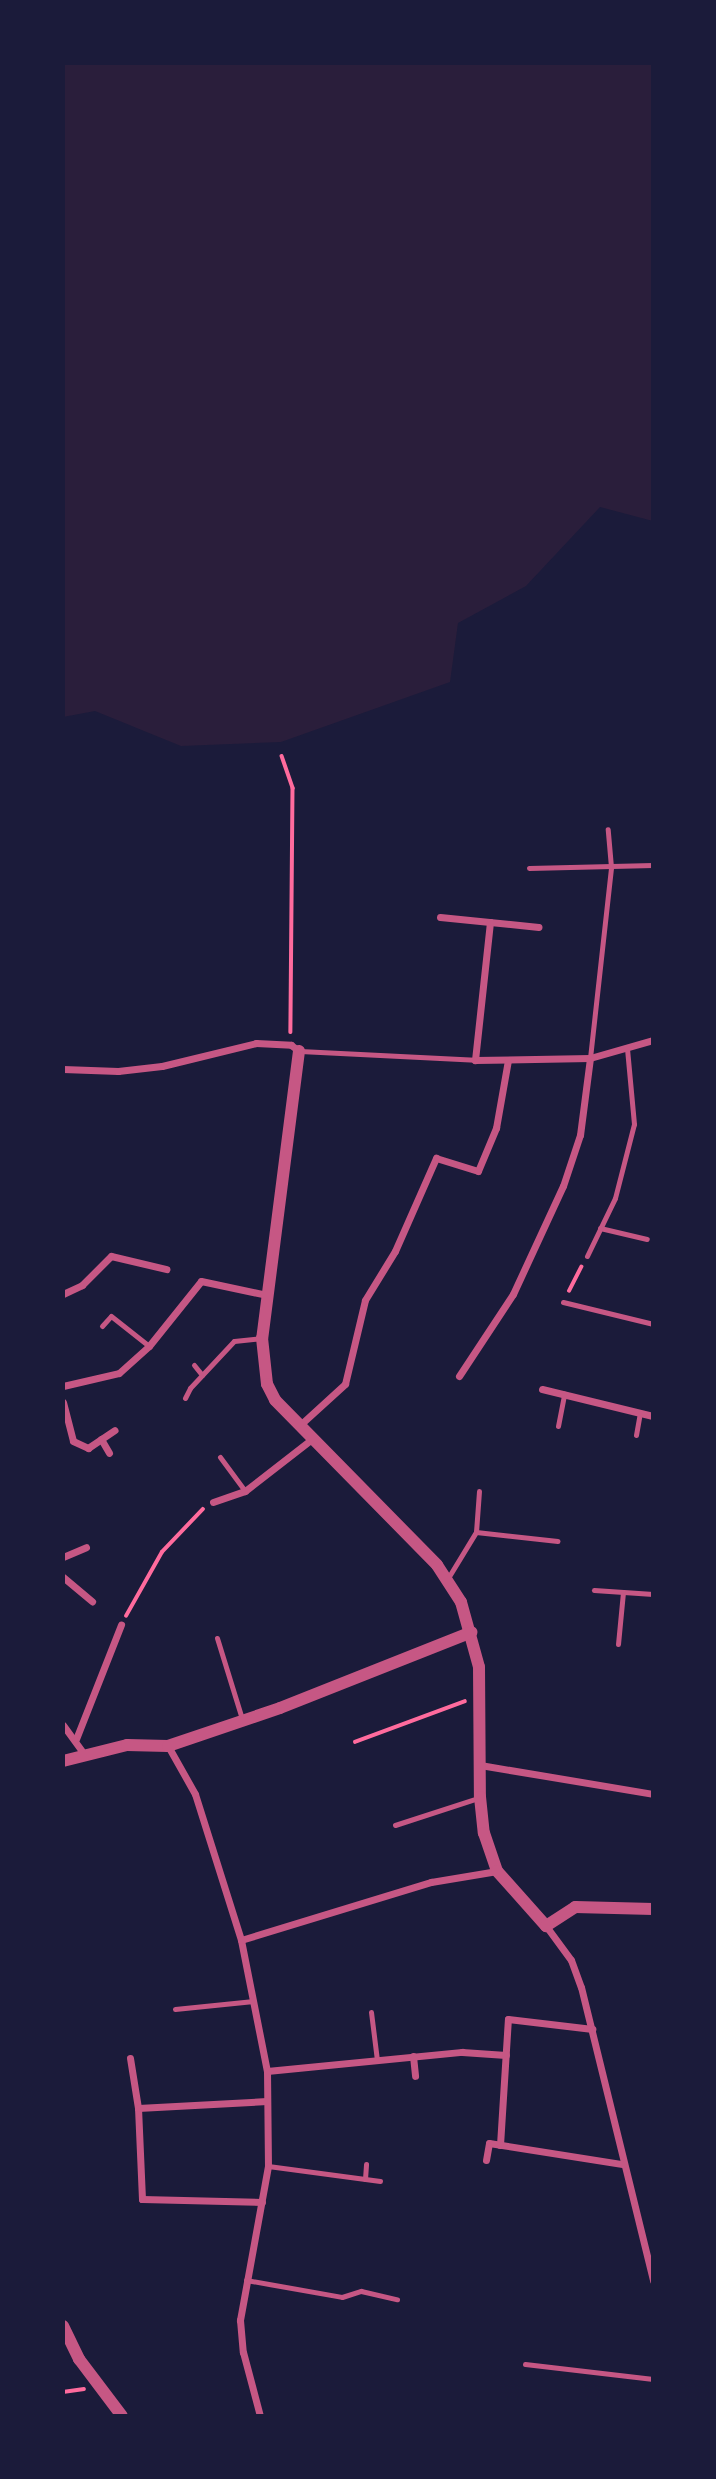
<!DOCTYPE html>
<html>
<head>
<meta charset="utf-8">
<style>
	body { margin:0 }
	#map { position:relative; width:716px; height:2479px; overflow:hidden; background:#1b1b3a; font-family:Commissioner,sans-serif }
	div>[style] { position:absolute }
	.green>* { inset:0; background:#2a1e3b }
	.path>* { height:3.5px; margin:-1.75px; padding:0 1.75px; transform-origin:1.75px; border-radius:1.75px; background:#ff6b9d }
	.service>* { height:5px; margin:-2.5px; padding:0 2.5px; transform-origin:2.5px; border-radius:2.5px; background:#c65784 }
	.minor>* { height:7px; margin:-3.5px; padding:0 3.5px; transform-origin:3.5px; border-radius:3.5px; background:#c65784 }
	.tertiary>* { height:12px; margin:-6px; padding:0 6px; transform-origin:6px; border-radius:6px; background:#c65784 }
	span { translate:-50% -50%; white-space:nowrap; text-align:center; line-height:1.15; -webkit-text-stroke:5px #1b1b3a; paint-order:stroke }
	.frame { position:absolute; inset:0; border:65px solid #1b1b3a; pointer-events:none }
</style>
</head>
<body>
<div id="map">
	<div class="green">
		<div style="clip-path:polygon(63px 63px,653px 63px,653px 521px,600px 507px,526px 586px,458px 623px,450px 682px,281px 742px,181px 746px,95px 711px,63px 717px)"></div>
	</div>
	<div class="path">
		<div style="left:282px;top:756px;width:34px;rotate:71deg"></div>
		<div style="left:293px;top:788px;width:244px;rotate:90.5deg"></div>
		<div style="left:569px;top:1291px;width:27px;rotate:-63deg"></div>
		<div style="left:126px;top:1616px;width:73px;rotate:-60.6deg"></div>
		<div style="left:162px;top:1552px;width:59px;rotate:-46.4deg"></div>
		<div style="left:355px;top:1742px;width:117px;rotate:-20.4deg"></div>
		<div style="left:63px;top:2392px;width:21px;rotate:-8deg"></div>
	</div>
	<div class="service">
		<div style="left:529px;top:868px;width:124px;rotate:-1.4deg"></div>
		<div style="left:300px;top:1051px;width:175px;rotate:2.9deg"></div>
		<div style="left:590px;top:1058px;width:192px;rotate:-83.7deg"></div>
		<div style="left:611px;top:867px;width:38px;rotate:-95deg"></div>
		<div style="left:600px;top:1228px;width:48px;rotate:13.2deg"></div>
		<div style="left:587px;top:1256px;width:64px;rotate:-64.2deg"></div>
		<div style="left:615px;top:1198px;width:76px;rotate:-75.6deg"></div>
		<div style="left:634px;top:1124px;width:76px;rotate:-95.3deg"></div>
		<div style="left:563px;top:1302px;width:93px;rotate:13.7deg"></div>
		<div style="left:102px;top:1326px;width:13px;rotate:-48deg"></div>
		<div style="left:111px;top:1316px;width:48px;rotate:38.3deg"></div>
		<div style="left:194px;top:1365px;width:13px;rotate:51deg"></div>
		<div style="left:185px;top:1398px;width:11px;rotate:-63deg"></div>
		<div style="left:190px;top:1388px;width:64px;rotate:-46.9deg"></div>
		<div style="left:234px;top:1341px;width:28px;rotate:-6deg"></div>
		<div style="left:558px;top:1426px;width:33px;rotate:-79deg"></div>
		<div style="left:636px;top:1435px;width:23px;rotate:-80deg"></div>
		<div style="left:220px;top:1457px;width:42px;rotate:53.7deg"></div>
		<div style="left:476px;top:1532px;width:82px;rotate:6.3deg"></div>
		<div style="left:448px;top:1578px;width:54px;rotate:-58.7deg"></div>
		<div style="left:476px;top:1532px;width:41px;rotate:-85.8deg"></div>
		<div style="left:594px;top:1590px;width:59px;rotate:3.9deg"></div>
		<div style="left:217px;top:1638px;width:85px;rotate:72.8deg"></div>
		<div style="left:618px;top:1644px;width:52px;rotate:-84.5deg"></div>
		<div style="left:395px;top:1825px;width:87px;rotate:-18deg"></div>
		<div style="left:175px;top:2009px;width:79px;rotate:-5.8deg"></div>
		<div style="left:371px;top:2012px;width:48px;rotate:82.9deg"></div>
		<div style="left:268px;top:2166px;width:113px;rotate:7.6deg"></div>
		<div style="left:365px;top:2179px;width:15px;rotate:-86deg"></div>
		<div style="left:246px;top:2280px;width:97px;rotate:10deg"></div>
		<div style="left:342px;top:2297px;width:20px;rotate:-18deg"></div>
		<div style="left:361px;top:2291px;width:37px;rotate:13deg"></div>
		<div style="left:525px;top:2364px;width:129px;rotate:6.7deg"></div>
	</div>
	<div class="minor">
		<div style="left:440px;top:917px;width:99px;rotate:5.8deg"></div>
		<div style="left:490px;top:922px;width:139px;rotate:96.2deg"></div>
		<div style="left:475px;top:1060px;width:115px;rotate:-1deg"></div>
		<div style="left:590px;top:1058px;width:66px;rotate:-15.9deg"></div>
		<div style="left:63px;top:1069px;width:55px;rotate:2.1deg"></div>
		<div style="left:118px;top:1071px;width:44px;rotate:-6.5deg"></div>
		<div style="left:162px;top:1066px;width:97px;rotate:-13.7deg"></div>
		<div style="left:256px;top:1043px;width:35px;rotate:3deg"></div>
		<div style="left:291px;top:1045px;width:10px;rotate:37deg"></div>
		<div style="left:63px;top:1294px;width:21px;rotate:-25deg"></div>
		<div style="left:82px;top:1285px;width:41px;rotate:-45deg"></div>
		<div style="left:111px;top:1256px;width:57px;rotate:13.3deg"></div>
		<div style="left:459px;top:1376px;width:98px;rotate:-56.6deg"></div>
		<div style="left:513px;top:1294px;width:119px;rotate:-65.2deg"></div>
		<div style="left:563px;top:1186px;width:54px;rotate:-71.6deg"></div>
		<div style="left:580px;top:1135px;width:78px;rotate:-82.6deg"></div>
		<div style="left:63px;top:1386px;width:57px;rotate:-13.1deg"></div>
		<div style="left:119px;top:1373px;width:40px;rotate:-42deg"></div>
		<div style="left:149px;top:1346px;width:83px;rotate:-51.3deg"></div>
		<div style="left:201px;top:1281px;width:67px;rotate:12deg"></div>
		<div style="left:542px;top:1389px;width:114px;rotate:13.7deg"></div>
		<div style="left:63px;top:1402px;width:40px;rotate:75.6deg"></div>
		<div style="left:73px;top:1441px;width:17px;rotate:25deg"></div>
		<div style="left:88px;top:1448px;width:32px;rotate:-34deg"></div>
		<div style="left:300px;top:1425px;width:61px;rotate:-42.3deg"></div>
		<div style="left:345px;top:1384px;width:86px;rotate:-76.6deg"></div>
		<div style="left:365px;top:1300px;width:57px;rotate:-58.5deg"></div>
		<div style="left:395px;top:1251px;width:102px;rotate:-66.2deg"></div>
		<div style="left:436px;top:1158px;width:44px;rotate:17.2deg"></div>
		<div style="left:478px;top:1171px;width:47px;rotate:-67.3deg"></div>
		<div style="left:496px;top:1128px;width:69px;rotate:-80deg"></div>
		<div style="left:101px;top:1439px;width:16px;rotate:60deg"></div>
		<div style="left:213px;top:1502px;width:34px;rotate:-19deg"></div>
		<div style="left:245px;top:1491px;width:86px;rotate:-37.9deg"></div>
		<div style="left:63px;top:1557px;width:25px;rotate:-23deg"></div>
		<div style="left:63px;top:1577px;width:38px;rotate:40deg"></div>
		<div style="left:63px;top:1725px;width:34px;rotate:54deg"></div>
		<div style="left:76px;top:1739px;width:123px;rotate:-68.5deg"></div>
		<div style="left:168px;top:1746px;width:55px;rotate:60.6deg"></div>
		<div style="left:195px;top:1794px;width:153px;rotate:72.5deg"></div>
		<div style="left:241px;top:1940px;width:134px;rotate:78.8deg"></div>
		<div style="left:267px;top:2071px;width:95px;rotate:89.4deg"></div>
		<div style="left:268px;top:2166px;width:157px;rotate:100.3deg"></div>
		<div style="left:240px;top:2320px;width:32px;rotate:85deg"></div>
		<div style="left:243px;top:2352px;width:66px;rotate:75.1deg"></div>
		<div style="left:480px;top:1765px;width:175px;rotate:9.5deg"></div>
		<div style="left:546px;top:1926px;width:42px;rotate:53.7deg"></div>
		<div style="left:571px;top:1960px;width:29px;rotate:70deg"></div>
		<div style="left:581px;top:1987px;width:303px;rotate:76.2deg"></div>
		<div style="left:241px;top:1940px;width:199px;rotate:-17deg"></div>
		<div style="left:431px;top:1882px;width:67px;rotate:-9.5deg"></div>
		<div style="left:413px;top:2056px;width:20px;rotate:84deg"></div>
		<div style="left:130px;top:2058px;width:51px;rotate:80.9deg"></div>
		<div style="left:267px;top:2071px;width:196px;rotate:-5.6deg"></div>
		<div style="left:462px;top:2052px;width:44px;rotate:3.9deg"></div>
		<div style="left:500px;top:2145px;width:126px;rotate:-86.4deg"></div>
		<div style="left:508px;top:2019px;width:85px;rotate:6.8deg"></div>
		<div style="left:486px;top:2160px;width:17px;rotate:-80deg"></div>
		<div style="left:489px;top:2143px;width:135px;rotate:9deg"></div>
		<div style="left:262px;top:2202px;width:120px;rotate:-178.6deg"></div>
		<div style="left:142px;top:2199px;width:91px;rotate:-92.5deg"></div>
		<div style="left:138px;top:2108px;width:129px;rotate:-3.1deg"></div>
	</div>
	<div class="tertiary">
		<div style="left:299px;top:1051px;width:289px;rotate:97.3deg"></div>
		<div style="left:262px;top:1338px;width:46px;rotate:83.8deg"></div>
		<div style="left:267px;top:1384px;width:18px;rotate:63deg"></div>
		<div style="left:275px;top:1400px;width:231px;rotate:45.5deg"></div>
		<div style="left:437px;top:1565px;width:44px;rotate:57deg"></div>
		<div style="left:461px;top:1602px;width:67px;rotate:74.5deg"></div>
		<div style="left:479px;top:1667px;width:130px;rotate:89.6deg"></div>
		<div style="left:480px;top:1797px;width:36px;rotate:84deg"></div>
		<div style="left:484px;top:1833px;width:40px;rotate:71.1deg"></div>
		<div style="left:497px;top:1871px;width:74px;rotate:48.3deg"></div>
		<div style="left:546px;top:1926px;width:35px;rotate:-33deg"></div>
		<div style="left:575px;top:1907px;width:78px;rotate:1.5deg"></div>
		<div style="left:63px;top:1761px;width:66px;rotate:-14deg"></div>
		<div style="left:127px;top:1745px;width:41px;rotate:1.4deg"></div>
		<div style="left:168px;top:1746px;width:118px;rotate:-18.7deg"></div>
		<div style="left:280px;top:1708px;width:206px;rotate:-21.6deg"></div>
		<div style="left:63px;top:2326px;width:37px;rotate:64deg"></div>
		<div style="left:79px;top:2359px;width:71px;rotate:53deg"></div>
	</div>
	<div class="frame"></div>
</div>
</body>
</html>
